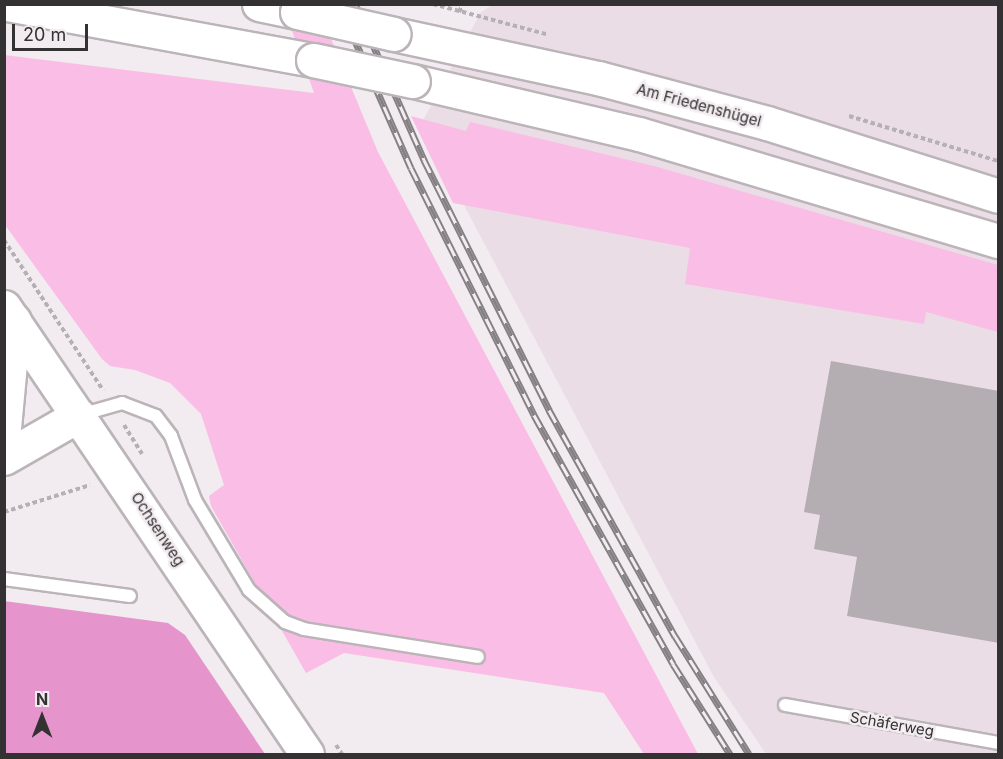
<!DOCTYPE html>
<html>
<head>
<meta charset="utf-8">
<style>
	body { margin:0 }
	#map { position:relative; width:1003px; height:759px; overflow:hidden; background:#f2ebef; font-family:Inter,sans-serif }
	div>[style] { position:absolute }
	.built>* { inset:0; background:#ebdde6 }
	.green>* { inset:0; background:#fabde5 }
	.forest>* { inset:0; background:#e595cb }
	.building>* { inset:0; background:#b4adb1 }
	.path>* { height:4px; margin-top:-2px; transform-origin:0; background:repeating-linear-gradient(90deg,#b5b0b3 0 4.5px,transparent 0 7.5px) }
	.roads { filter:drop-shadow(2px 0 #bbb4b8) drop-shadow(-2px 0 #bbb4b8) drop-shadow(0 2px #bbb4b8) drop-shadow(0 -2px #bbb4b8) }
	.service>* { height:12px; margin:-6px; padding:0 6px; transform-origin:6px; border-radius:6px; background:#fff }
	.secondary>* { height:33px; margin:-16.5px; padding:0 16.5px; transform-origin:16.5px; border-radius:16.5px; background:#fff }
	.trunk>* { height:33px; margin:-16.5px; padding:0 16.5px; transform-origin:16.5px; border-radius:16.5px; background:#fff }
	.rail>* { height:7px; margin-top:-3.5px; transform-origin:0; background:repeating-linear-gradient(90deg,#f2ebef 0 14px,#848083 0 28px); box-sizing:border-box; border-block:2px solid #848083 }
	.bridges { filter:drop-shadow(2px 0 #bbb4b8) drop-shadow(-2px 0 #bbb4b8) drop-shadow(0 2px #bbb4b8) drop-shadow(0 -2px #bbb4b8) }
	.trunk-bridge>* { height:33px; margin:-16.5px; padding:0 16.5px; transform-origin:16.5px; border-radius:16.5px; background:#fff }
	span { translate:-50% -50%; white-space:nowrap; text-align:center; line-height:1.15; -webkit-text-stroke:5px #f2ebef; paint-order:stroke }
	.street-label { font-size:15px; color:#333132 }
	.frame { position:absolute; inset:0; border:6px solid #333132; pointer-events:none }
	.north { position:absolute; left:12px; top:687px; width:60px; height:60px; -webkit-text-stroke:4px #f2ebef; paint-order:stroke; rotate:0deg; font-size:16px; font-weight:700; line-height:24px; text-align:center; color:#333132 }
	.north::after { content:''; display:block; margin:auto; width:21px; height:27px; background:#333132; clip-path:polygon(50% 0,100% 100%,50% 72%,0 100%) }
	.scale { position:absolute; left:12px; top:24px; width:76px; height:27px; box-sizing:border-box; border:3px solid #333132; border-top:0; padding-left:8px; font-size:18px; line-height:21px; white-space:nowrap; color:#333132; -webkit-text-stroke:4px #f2ebef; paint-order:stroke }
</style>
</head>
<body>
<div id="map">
	<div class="built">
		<div style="clip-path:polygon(493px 5px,998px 5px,998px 754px,766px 754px,714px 677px,421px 124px,481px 12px)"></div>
	</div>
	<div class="green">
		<div style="clip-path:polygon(283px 5px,317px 5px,378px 152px,698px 754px,644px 754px,604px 693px,344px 653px,306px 673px,211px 506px,209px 496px,224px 485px,201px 414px,170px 383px,135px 370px,110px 366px,102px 359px,5px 225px,4px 55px,314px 93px)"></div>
		<div style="clip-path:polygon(411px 116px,466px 131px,470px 122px,654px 166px,998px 265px,998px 332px,926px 312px,924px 324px,685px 284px,690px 248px,453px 203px)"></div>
	</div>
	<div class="forest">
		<div style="clip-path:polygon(4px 601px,168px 623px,185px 635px,265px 754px,5px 754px)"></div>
	</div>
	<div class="building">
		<div style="clip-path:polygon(831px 361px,999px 391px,999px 643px,847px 616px,857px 557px,814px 549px,820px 515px,804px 512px)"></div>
	</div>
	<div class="path">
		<div style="left:433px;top:4px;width:117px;rotate:14.9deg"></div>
		<div style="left:459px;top:12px;width:9px;rotate:-63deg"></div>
		<div style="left:849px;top:116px;width:156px;rotate:16.8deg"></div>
		<div style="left:4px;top:240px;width:180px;rotate:56.6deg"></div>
		<div style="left:124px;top:425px;width:34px;rotate:58deg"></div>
		<div style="left:4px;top:512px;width:90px;rotate:-17.4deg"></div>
		<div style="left:336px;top:745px;width:11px;rotate:56deg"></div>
	</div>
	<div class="roads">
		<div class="service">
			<div style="left:80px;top:415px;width:44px;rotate:-15.9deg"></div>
			<div style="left:122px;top:403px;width:36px;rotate:21deg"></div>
			<div style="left:156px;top:416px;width:25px;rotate:53deg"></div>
			<div style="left:171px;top:436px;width:68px;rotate:69.4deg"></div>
			<div style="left:195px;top:500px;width:105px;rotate:59deg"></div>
			<div style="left:249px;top:590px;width:48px;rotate:41.6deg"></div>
			<div style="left:285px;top:622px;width:20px;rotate:20deg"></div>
			<div style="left:304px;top:629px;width:176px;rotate:9.1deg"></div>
			<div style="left:4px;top:579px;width:127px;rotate:7.7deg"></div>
			<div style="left:785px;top:705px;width:216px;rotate:10.1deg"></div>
		</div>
		<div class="secondary">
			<div style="left:4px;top:307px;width:540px;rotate:55.87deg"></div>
			<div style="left:4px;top:428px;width:108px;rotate:-84.7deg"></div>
			<div style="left:4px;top:458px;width:86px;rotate:-29.8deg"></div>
		</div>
		<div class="trunk">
			<div style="left:7px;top:4px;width:311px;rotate:10.4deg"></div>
			<div style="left:259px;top:4px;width:39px;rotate:12deg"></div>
			<div style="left:394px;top:34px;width:209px;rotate:12.2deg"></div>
			<div style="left:598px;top:78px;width:175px;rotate:14.9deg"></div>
			<div style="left:767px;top:123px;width:242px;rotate:17.5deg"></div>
			<div style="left:413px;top:81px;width:232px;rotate:13.2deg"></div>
			<div style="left:639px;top:134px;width:375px;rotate:16.6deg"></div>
		</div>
	</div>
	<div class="rail">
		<div style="left:339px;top:4px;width:179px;rotate:66.3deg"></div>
		<div style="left:411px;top:168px;width:276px;rotate:63.5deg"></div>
		<div style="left:534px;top:415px;width:285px;rotate:60.8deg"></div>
		<div style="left:673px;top:664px;width:107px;rotate:57.7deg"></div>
		<div style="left:355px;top:4px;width:171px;rotate:66.1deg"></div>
		<div style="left:424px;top:160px;width:280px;rotate:63.4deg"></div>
		<div style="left:549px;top:410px;width:259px;rotate:60.9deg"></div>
		<div style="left:675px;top:636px;width:139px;rotate:57.9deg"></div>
	</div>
	<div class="bridges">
		<div class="trunk-bridge">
			<div style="left:297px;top:12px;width:99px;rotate:12.8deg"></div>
			<div style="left:313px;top:60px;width:102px;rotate:11.9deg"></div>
		</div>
	</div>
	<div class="street-label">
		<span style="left:699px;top:105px;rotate:15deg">Am Friedenshügel</span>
		<span style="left:158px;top:529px;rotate:57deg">Ochsenweg</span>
		<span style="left:892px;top:724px;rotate:10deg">Schäferweg</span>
	</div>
	<div class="frame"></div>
	<div class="north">N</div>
	<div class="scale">20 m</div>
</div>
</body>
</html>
